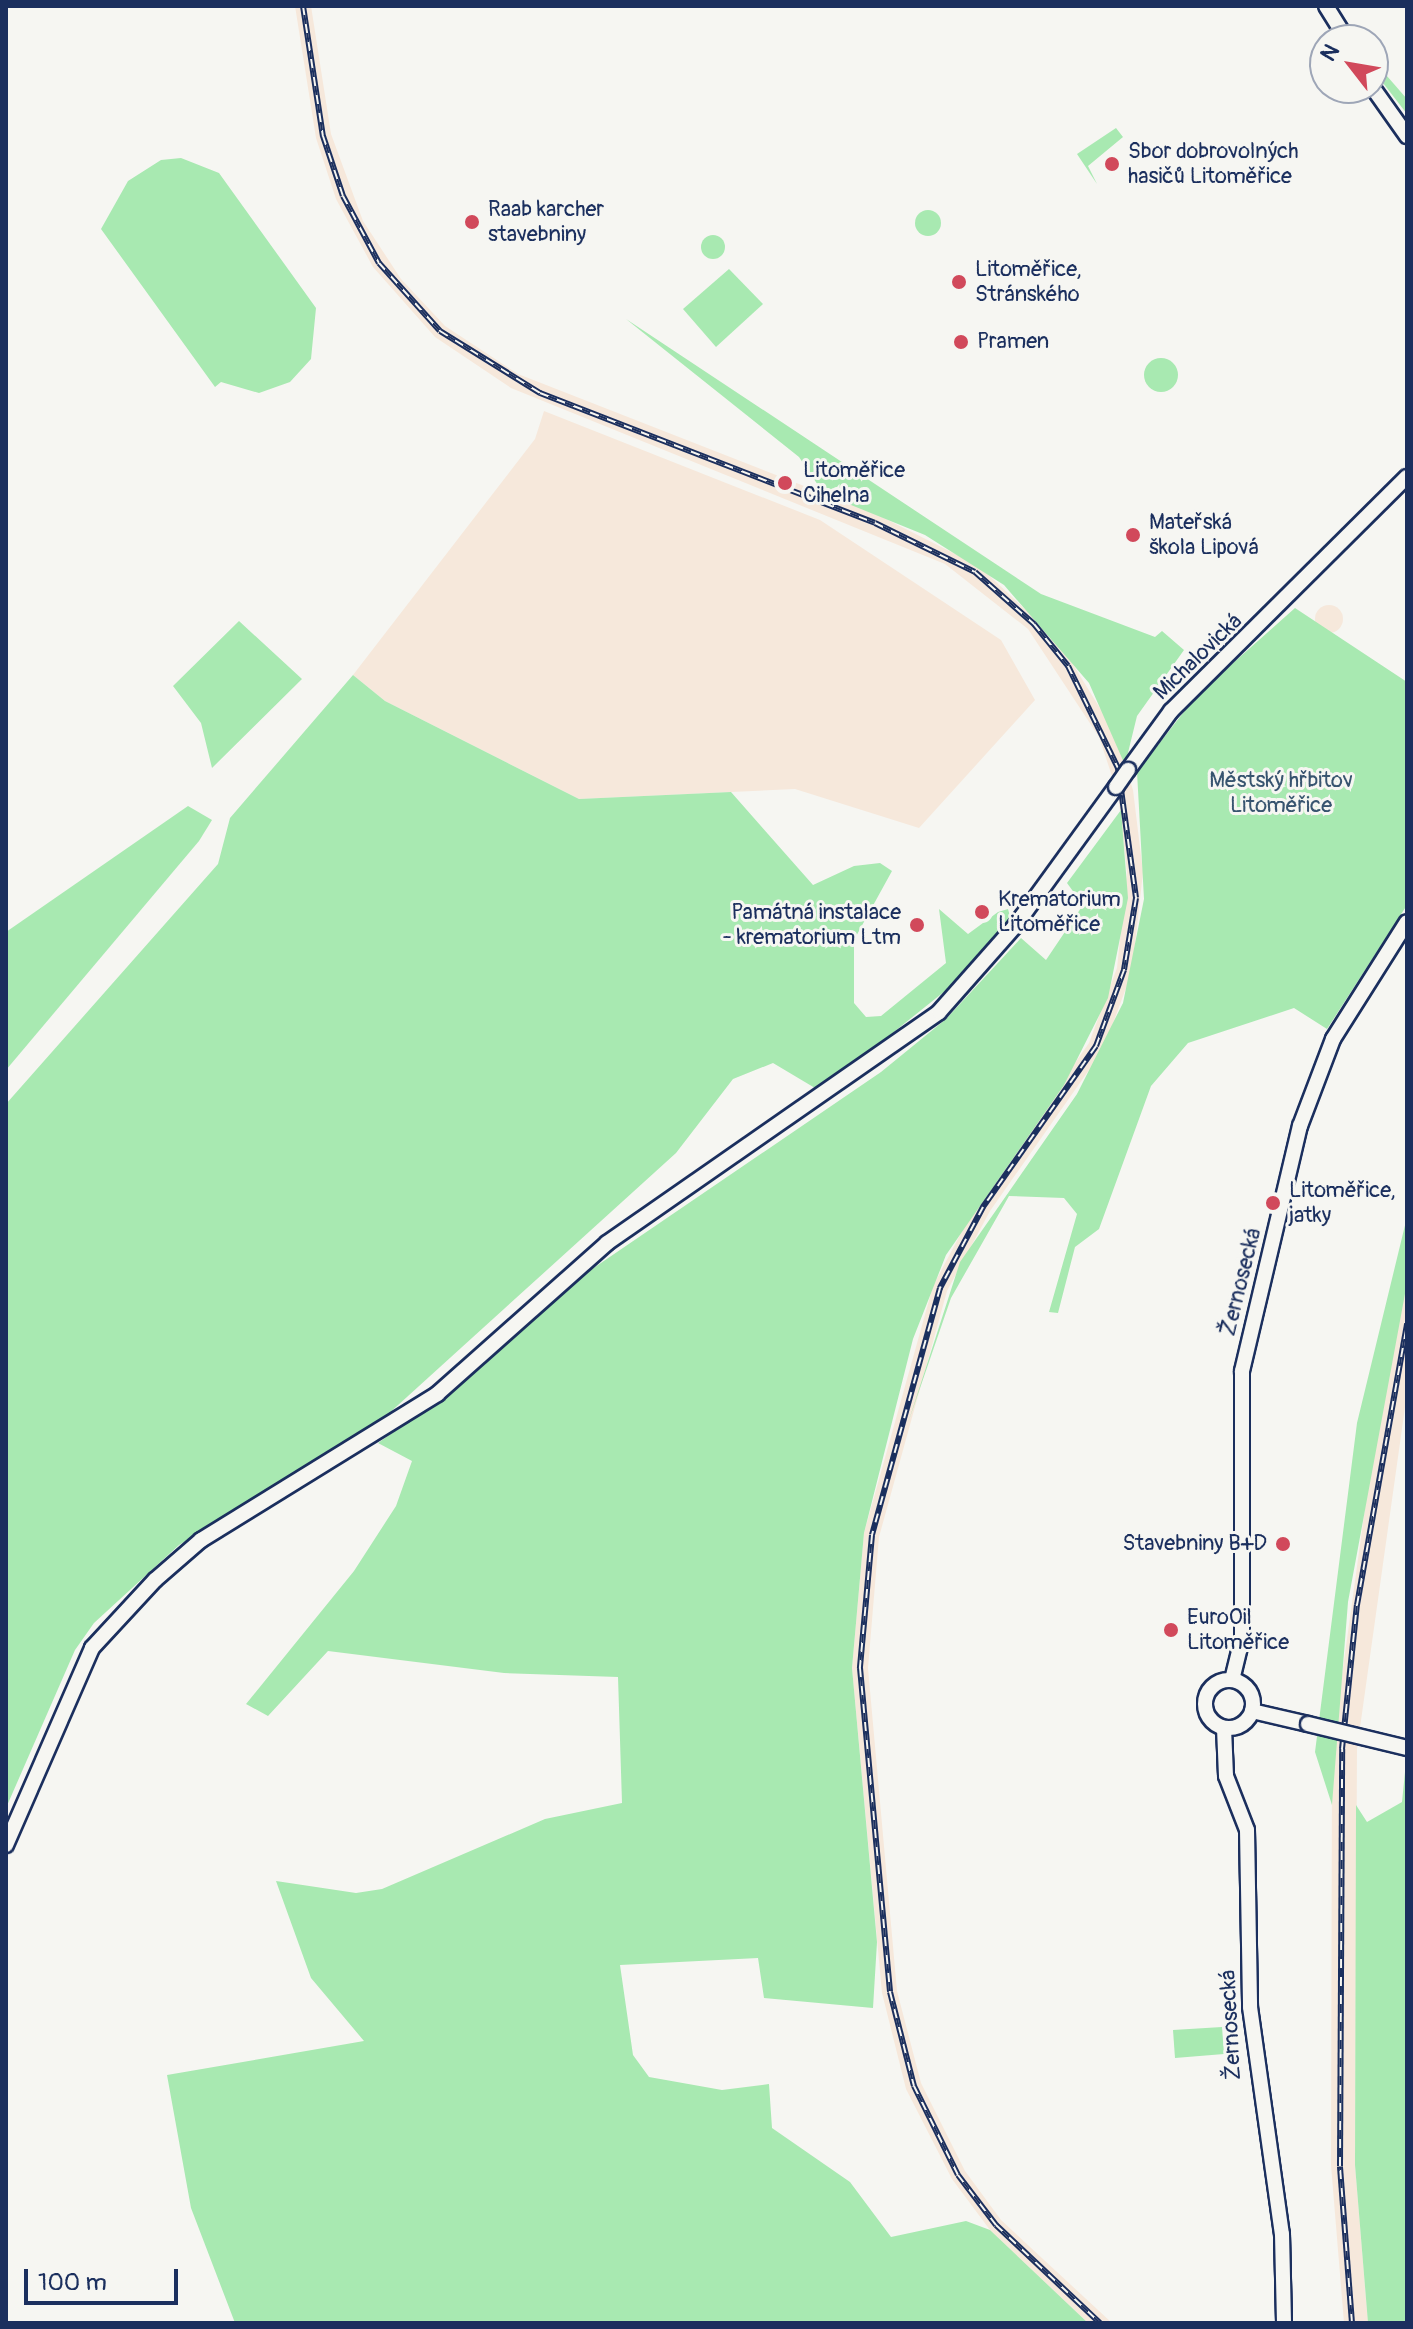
<!DOCTYPE html>
<html>
<head>
<meta charset="utf-8">
<style>
	body { margin:0 }
	#map { position:relative; width:1413px; height:2329px; overflow:hidden; background:#f6f6f2; font-family:Pangolin,sans-serif }
	div>[style] { position:absolute }
	.built>* { inset:0; background:#f6e8db }
	.round { border-radius:50% }
	.green>* { inset:0; background:#a8e9b1 }
	.roads { filter:drop-shadow(2px 0 #1b2f5e) drop-shadow(-2px 0 #1b2f5e) drop-shadow(0 2px #1b2f5e) drop-shadow(0 -2px #1b2f5e) }
	.tertiary>* { height:14px; margin:-7px; padding:0 7px; transform-origin:7px; border-radius:7px; background:#f6f6f2 }
	.secondary>* { height:14px; margin:-7px; padding:0 7px; transform-origin:7px; border-radius:7px; background:#f6f6f2 }
	.secondary>.ring { margin:-7px; padding:0; box-sizing:content-box; background:none; border:14px solid #f6f6f2; border-radius:50% }
	.rail>* { height:6px; margin-top:-3px; transform-origin:0; background:repeating-linear-gradient(90deg,#f6f6f2 0 9px,#1b2f5e 0 18px); box-sizing:border-box; border-block:2px solid #1b2f5e }
	.bridges { filter:drop-shadow(2px 0 #1b2f5e) drop-shadow(-2px 0 #1b2f5e) drop-shadow(0 2px #1b2f5e) drop-shadow(0 -2px #1b2f5e) }
	.tertiary-bridge>* { height:14px; margin:-7px; padding:0 7px; transform-origin:7px; border-radius:7px; background:#f6f6f2 }
	.secondary-bridge>* { height:14px; margin:-7px; padding:0 7px; transform-origin:7px; border-radius:7px; background:#f6f6f2 }
	.dots>* { width:22px; height:22px; translate:-50% -50%; box-sizing:border-box; border:4px solid #f6f6f2; border-radius:50% }
	span { translate:-50% -50%; white-space:nowrap; text-align:center; line-height:1.15; -webkit-text-stroke:6px #f6f6f2; paint-order:stroke }
	.poi-label { font-size:22px; color:#1b2f5e }
	.left { translate:0 -50%; text-align:left }
	.right { translate:-100% -50%; text-align:right }
	.street-label { font-size:22px; color:#1b2f5e }
	.park-label { font-size:22px; color:#37546f }
	.frame { position:absolute; inset:0; border:8px solid #1b2f5e; pointer-events:none }
	.north { position:absolute; left:1309px; top:24px; width:80px; height:80px; box-sizing:border-box; background:#f6f6f2; border:2px solid #9ea6b7; border-radius:50%; rotate:301deg; font-size:22px; font-weight:700; line-height:32px; text-align:center; color:#1b2f5e }
	.north::after { content:''; display:block; margin:auto; width:28px; height:36px; background:#d1495b; clip-path:polygon(50% 0,100% 100%,50% 72%,0 100%) }
	.scale { position:absolute; left:24px; top:2269px; width:154px; height:36px; box-sizing:border-box; border:4px solid #1b2f5e; border-top:0; padding-left:10px; font-size:24px; line-height:28px; white-space:nowrap; color:#1b2f5e; -webkit-text-stroke:6px #f6f6f2; paint-order:stroke }
</style>
</head>
<body>
<div id="map">
	<div class="built">
		<div style="clip-path:polygon(295px 6px,311px 6px,331px 134px,363px 221px,401px 279px,445px 326px,518px 374px,878px 515px,979px 566px,1058px 640px,1114px 731px,1133px 790px,1143px 872px,1132px 972px,1103px 1050px,990px 1211px,947px 1291px,879px 1537px,868px 1668px,897px 1991px,921px 2083px,965px 2171px,1001px 2220px,1112px 2323px,1088px 2323px,990px 2230px,952px 2179px,906px 2089px,882px 1993px,852px 1668px,864px 1533px,933px 1286px,977px 1203px,1089px 1043px,1117px 968px,1127px 872px,1118px 794px,1099px 737px,1028px 629px,945px 564px,511px 388px,435px 337px,373px 267px,336px 199px,316px 138px)"></div>
		<div style="clip-path:polygon(544px 411px,820px 520px,1001px 640px,1035px 700px,919px 828px,795px 789px,579px 799px,385px 701px,353px 675px,535px 439px)"></div>
		<div class="round" style="left:1315px;top:605px;width:28px;height:28px"></div>
		<div style="clip-path:polygon(1407px 1283px,1407px 1393px,1357px 1749px,1355px 2165px,1368px 2323px,1344px 2323px,1331px 2165px,1332px 1748px,1377px 1421px)"></div>
	</div>
	<div class="green">
		<div style="clip-path:polygon(1373px 60px,1407px 99px,1407px 114px,1373px 70px)"></div>
		<div style="clip-path:polygon(1116px 128px,1123px 137px,1088px 166px,1097px 184px,1077px 154px)"></div>
		<div style="clip-path:polygon(181px 158px,219px 173px,316px 308px,311px 359px,290px 382px,259px 393px,221px 382px,215px 387px,101px 229px,128px 181px,161px 160px)"></div>
		<div class="round" style="left:915px;top:210px;width:26px;height:26px"></div>
		<div class="round" style="left:701px;top:235px;width:24px;height:24px"></div>
		<div style="clip-path:polygon(729px 269px,763px 304px,716px 347px,683px 309px)"></div>
		<div style="clip-path:polygon(626px 319px,1041px 594px,1155px 637px,1162px 631px,1184px 650px,1137px 716px,1125px 765px,1089px 683px,1004px 585px,925px 535px,824px 494px,799px 457px)"></div>
		<div class="round" style="left:1144px;top:358px;width:34px;height:34px"></div>
		<div style="clip-path:polygon(1295px 608px,1407px 682px,1407px 905px,1327px 1029px,1294px 1008px,1188px 1043px,1151px 1086px,1099px 1229px,1075px 1247px,1058px 1313px,1049px 1312px,1077px 1214px,1064px 1198px,1009px 1196px,951px 1298px,908px 1423px,960px 1262px,1077px 1094px,1123px 1003px,1144px 899px,1137px 772px,1197px 695px)"></div>
		<div style="clip-path:polygon(239px 621px,302px 679px,212px 768px,201px 723px,173px 686px)"></div>
		<div style="clip-path:polygon(353px 675px,385px 701px,579px 799px,731px 792px,813px 885px,854px 866px,880px 863px,892px 871px,854px 940px,854px 1003px,866px 1017px,881px 1016px,946px 963px,939px 909px,968px 934px,998px 912px,1008px 909px,1011px 920px,975px 967px,820px 1091px,773px 1063px,733px 1079px,676px 1153px,386px 1416px,179px 1545px,94px 1623px,75px 1650px,6px 1808px,6px 1104px,218px 864px,230px 818px)"></div>
		<div style="clip-path:polygon(188px 806px,212px 820px,199px 841px,6px 1070px,6px 932px)"></div>
		<div style="clip-path:polygon(1121px 810px,1128px 898px,1108px 998px,1064px 1085px,946px 1255px,913px 1339px,864px 1533px,852px 1668px,877px 1942px,873px 2008px,764px 1998px,758px 1958px,620px 1965px,633px 2055px,649px 2077px,722px 2090px,769px 2084px,772px 2128px,850px 2182px,891px 2237px,966px 2221px,990px 2230px,1088px 2323px,235px 2323px,191px 2208px,167px 2075px,364px 2041px,311px 1978px,276px 1881px,356px 1893px,382px 1889px,545px 1819px,622px 1803px,618px 1677px,504px 1673px,328px 1651px,268px 1716px,246px 1704px,354px 1571px,396px 1506px,412px 1461px,378px 1443px,459px 1386px,576px 1280px,881px 1072px,946px 1019px,1021px 938px,1046px 960px,1083px 905px,1067px 883px)"></div>
		<div style="clip-path:polygon(1407px 1217px,1407px 1283px,1348px 1602px,1332px 1805px,1315px 1752px,1357px 1423px)"></div>
		<div style="clip-path:polygon(1407px 1752px,1407px 2323px,1368px 2323px,1355px 2165px,1356px 1805px,1367px 1822px,1402px 1802px)"></div>
		<div style="clip-path:polygon(1222px 2027px,1224px 2054px,1175px 2058px,1173px 2030px)"></div>
	</div>
	<div class="roads">
		<div class="tertiary">
			<div style="left:1128px;top:770px;width:73px;rotate:-53.9deg"></div>
			<div style="left:1171px;top:711px;width:332px;rotate:-44.8deg"></div>
			<div style="left:6px;top:1845px;width:215px;rotate:-66.4deg"></div>
			<div style="left:92px;top:1648px;width:93px;rotate:-47.2deg"></div>
			<div style="left:155px;top:1580px;width:61px;rotate:-41deg"></div>
			<div style="left:201px;top:1540px;width:278px;rotate:-31.7deg"></div>
			<div style="left:437px;top:1394px;width:227px;rotate:-41.6deg"></div>
			<div style="left:607px;top:1243px;width:404px;rotate:-34.8deg"></div>
			<div style="left:939px;top:1012px;width:115px;rotate:-48.5deg"></div>
			<div style="left:1015px;top:926px;width:172px;rotate:-54deg"></div>
		</div>
		<div class="secondary">
			<div style="left:1326px;top:6px;width:40px;rotate:58deg"></div>
			<div style="left:1373px;top:88px;width:59px;rotate:54.7deg"></div>
			<div class="ring" style="left:1205px;top:1680px;width:34px;height:34px"></div>
			<div style="left:1232px;top:1680px;width:42px;rotate:-76.3deg"></div>
			<div style="left:1242px;top:1639px;width:268px;rotate:-90deg"></div>
			<div style="left:1242px;top:1371px;width:252px;rotate:-76.7deg"></div>
			<div style="left:1300px;top:1126px;width:93px;rotate:-69.2deg"></div>
			<div style="left:1333px;top:1039px;width:138px;rotate:-57.7deg"></div>
			<div style="left:1252px;top:1711px;width:57px;rotate:13.1deg"></div>
			<div style="left:1224px;top:1728px;width:48px;rotate:87.6deg"></div>
			<div style="left:1226px;top:1776px;width:58px;rotate:68.7deg"></div>
			<div style="left:1247px;top:1830px;width:177px;rotate:89deg"></div>
			<div style="left:1250px;top:2007px;width:229px;rotate:82deg"></div>
			<div style="left:1282px;top:2234px;width:89px;rotate:88.7deg"></div>
		</div>
	</div>
	<div class="rail">
		<div style="left:303px;top:6px;width:132px;rotate:81.3deg"></div>
		<div style="left:323px;top:136px;width:63px;rotate:71.6deg"></div>
		<div style="left:343px;top:196px;width:76px;rotate:61.8deg"></div>
		<div style="left:379px;top:263px;width:91px;rotate:48.1deg"></div>
		<div style="left:440px;top:331px;width:118px;rotate:31.8deg"></div>
		<div style="left:540px;top:393px;width:359px;rotate:21.2deg"></div>
		<div style="left:875px;top:523px;width:111px;rotate:26.1deg"></div>
		<div style="left:975px;top:572px;width:79px;rotate:41.4deg"></div>
		<div style="left:1034px;top:624px;width:54px;rotate:51deg"></div>
		<div style="left:1068px;top:666px;width:114px;rotate:63.9deg"></div>
		<div style="left:1118px;top:768px;width:131px;rotate:82.1deg"></div>
		<div style="left:1136px;top:898px;width:73px;rotate:99.5deg"></div>
		<div style="left:1124px;top:970px;width:81px;rotate:110.2deg"></div>
		<div style="left:1096px;top:1046px;width:197px;rotate:125.1deg"></div>
		<div style="left:983px;top:1207px;width:92px;rotate:118deg"></div>
		<div style="left:940px;top:1288px;width:256px;rotate:105.4deg"></div>
		<div style="left:872px;top:1535px;width:134px;rotate:95.2deg"></div>
		<div style="left:860px;top:1668px;width:325px;rotate:84.7deg"></div>
		<div style="left:890px;top:1992px;width:97px;rotate:75.7deg"></div>
		<div style="left:914px;top:2086px;width:99px;rotate:63.7deg"></div>
		<div style="left:958px;top:2175px;width:63px;rotate:52.8deg"></div>
		<div style="left:996px;top:2225px;width:143px;rotate:43.3deg"></div>
		<div style="left:1352px;top:2323px;width:157px;rotate:-94.4deg"></div>
		<div style="left:1340px;top:2166px;width:417px;rotate:-89.7deg"></div>
		<div style="left:1342px;top:1749px;width:145px;rotate:-84.1deg"></div>
		<div style="left:1357px;top:1605px;width:286px;rotate:-79.9deg"></div>
	</div>
	<div class="bridges">
		<div class="tertiary-bridge">
			<div style="left:1116px;top:787px;width:21px;rotate:-55deg"></div>
		</div>
		<div class="secondary-bridge">
			<div style="left:1308px;top:1724px;width:102px;rotate:13.6deg"></div>
		</div>
	</div>
	<div class="dots">
		<div style="left:1112px;top:164px;background:#d1495b"></div>
		<div style="left:472px;top:222px;background:#d1495b"></div>
		<div style="left:959px;top:282px;background:#d1495b"></div>
		<div style="left:961px;top:342px;background:#d1495b"></div>
		<div style="left:785px;top:483px;background:#d1495b"></div>
		<div style="left:1133px;top:535px;background:#d1495b"></div>
		<div style="left:982px;top:912px;background:#d1495b"></div>
		<div style="left:917px;top:925px;background:#d1495b"></div>
		<div style="left:1273px;top:1203px;background:#d1495b"></div>
		<div style="left:1283px;top:1544px;background:#d1495b"></div>
		<div style="left:1171px;top:1630px;background:#d1495b"></div>
	</div>
	<div class="poi-label">
		<span class="left" style="left:1128px;top:164px">Sbor dobrovolných<br>hasičů Litoměřice</span>
		<span class="left" style="left:488px;top:222px">Raab karcher<br>stavebniny</span>
		<span class="left" style="left:975px;top:282px">Litoměřice,<br>Stránského</span>
		<span class="left" style="left:977px;top:342px">Pramen</span>
		<span class="left" style="left:803px;top:483px">Litoměřice<br>Cihelna</span>
		<span class="left" style="left:1149px;top:535px">Mateřská<br>škola Lipová</span>
		<span class="left" style="left:998px;top:912px">Krematorium<br>Litoměřice</span>
		<span class="right" style="left:901px;top:925px">Památná instalace<br>- krematorium Ltm</span>
		<span class="left" style="left:1289px;top:1203px">Litoměřice,<br>jatky</span>
		<span class="right" style="left:1267px;top:1544px">Stavebniny B+D</span>
		<span class="left" style="left:1187px;top:1630px">EuroOil<br>Litoměřice</span>
	</div>
	<div class="street-label">
		<span style="left:1198px;top:657px;rotate:-44deg">Michalovická</span>
		<span style="left:1241px;top:1282px;rotate:-76deg">Žernosecká</span>
		<span style="left:1231px;top:2025px;rotate:-93deg">Žernosecká</span>
	</div>
	<div class="park-label">
		<span style="left:1281px;top:793px">Městský hřbitov<br>Litoměřice</span>
	</div>
	<div class="frame"></div>
	<div class="north">N</div>
	<div class="scale">100 m</div>
</div>
</body>
</html>
